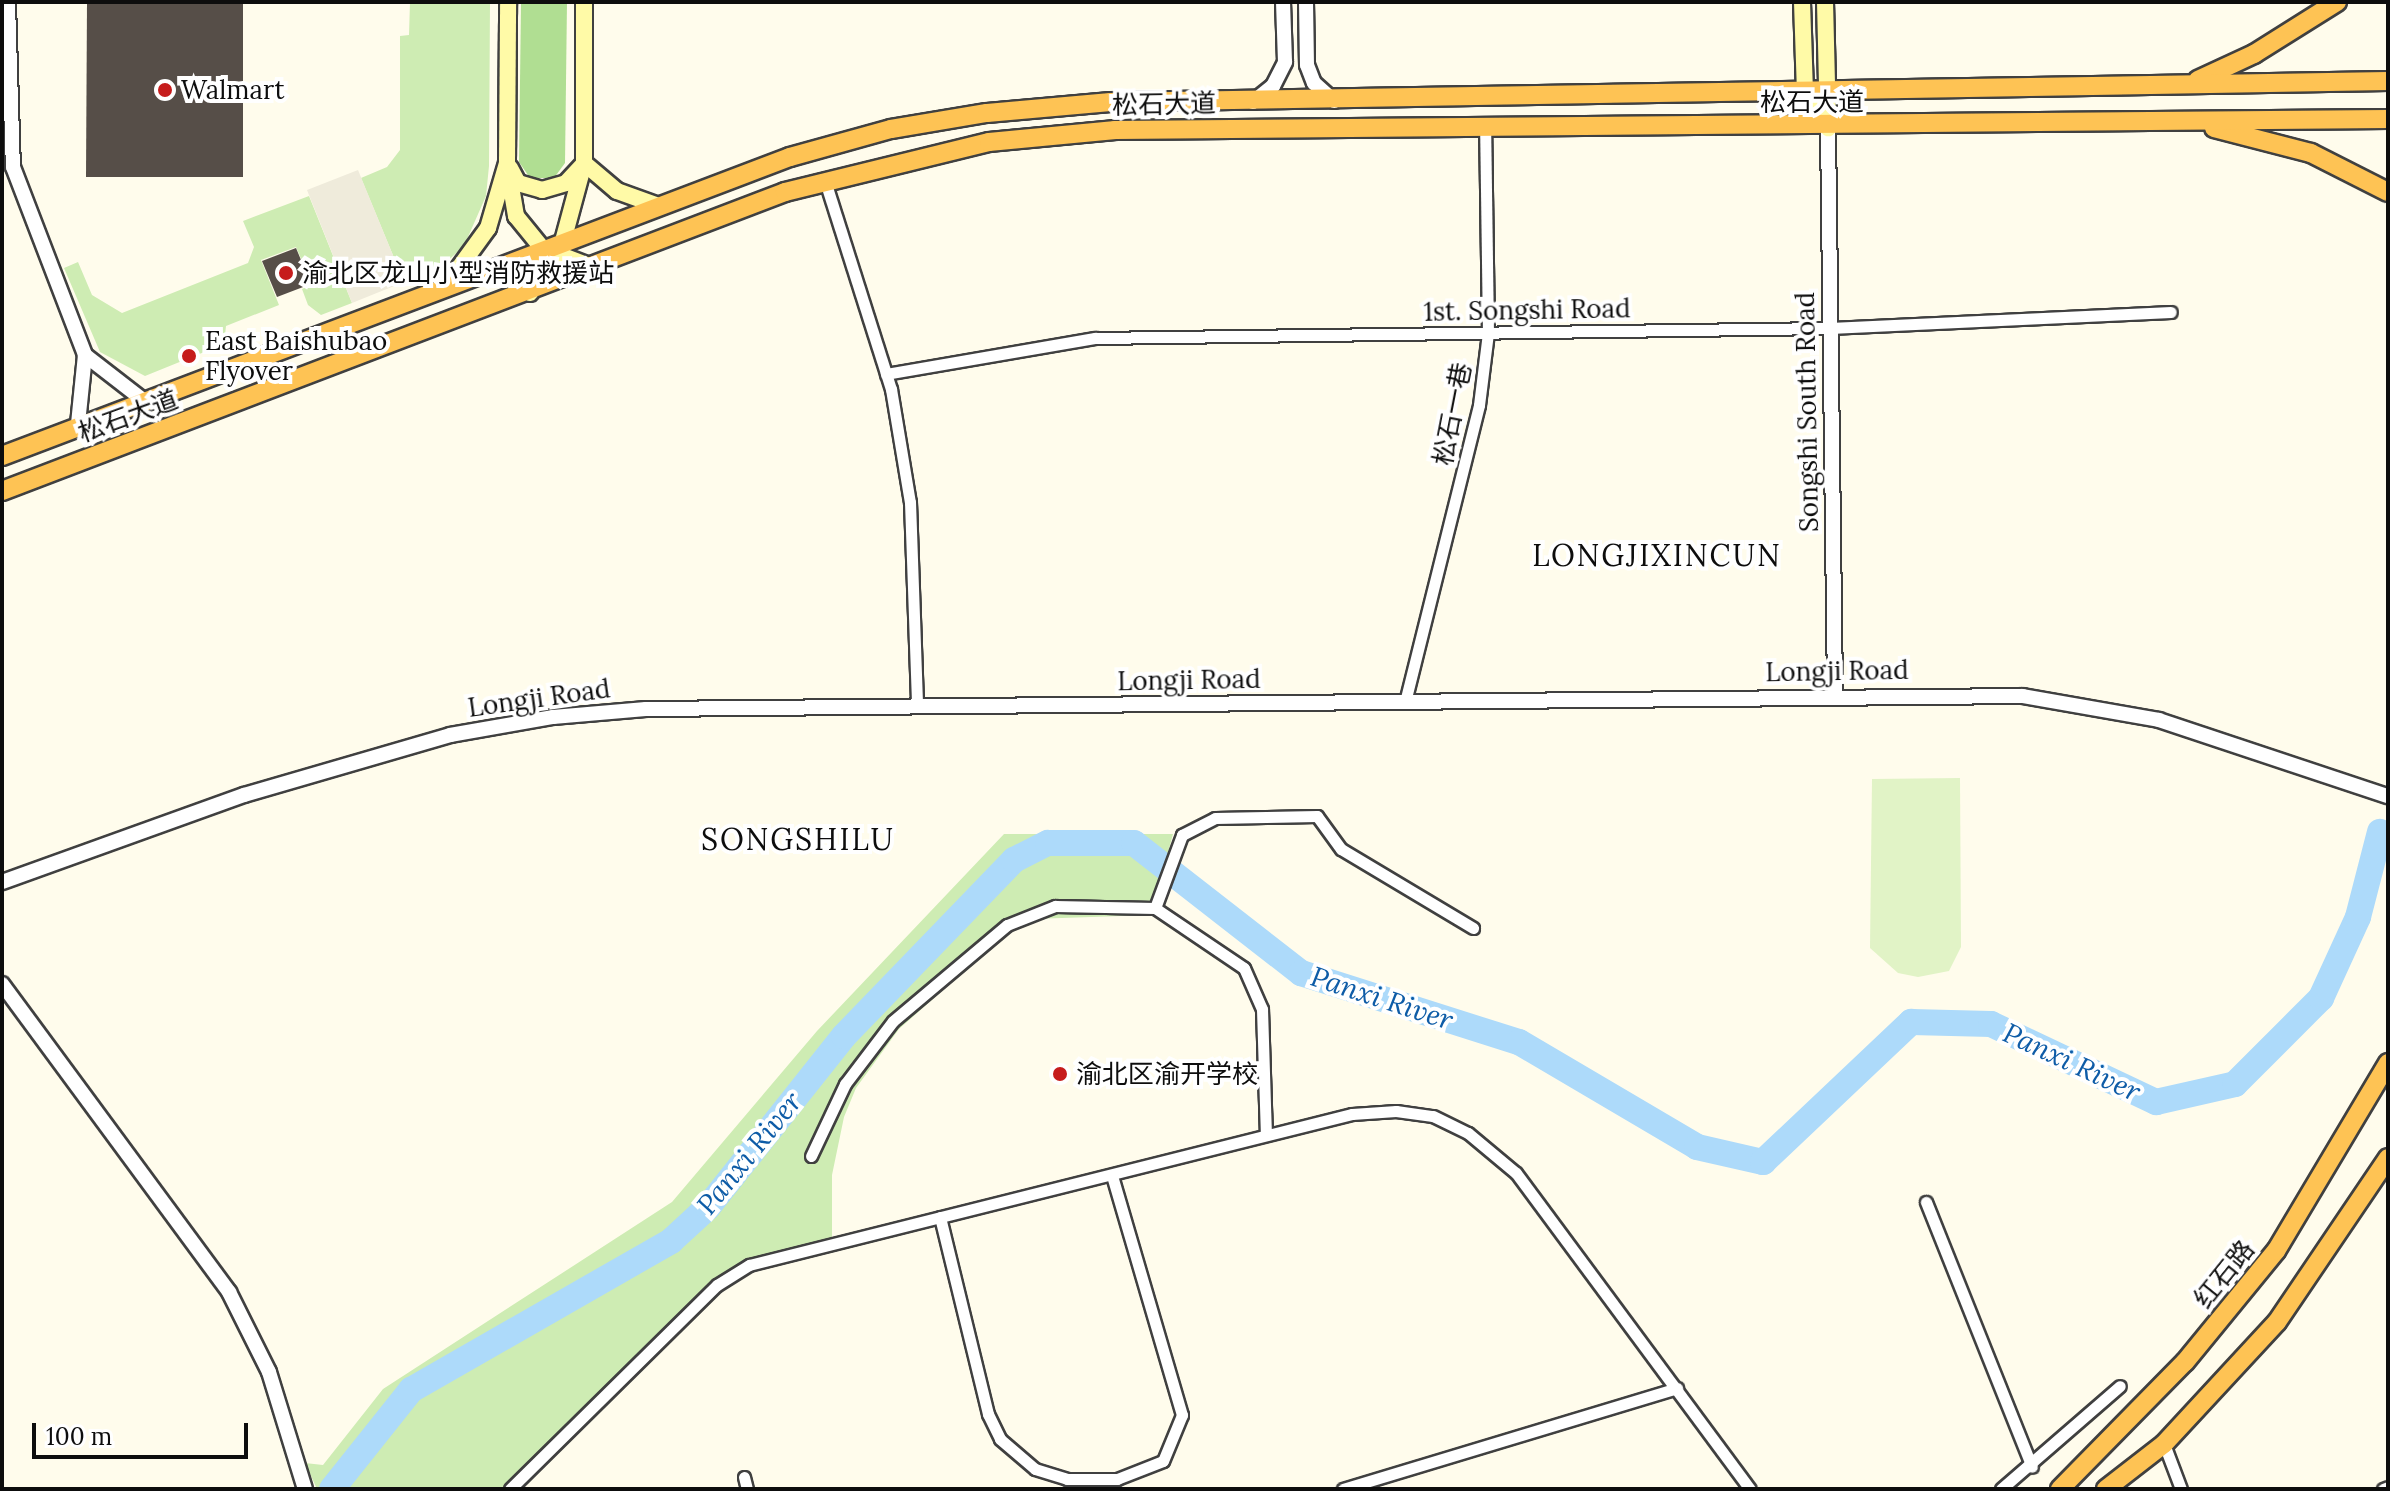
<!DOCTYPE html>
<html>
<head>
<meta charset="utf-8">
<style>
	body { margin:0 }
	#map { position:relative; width:2390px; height:1491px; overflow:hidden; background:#fffcec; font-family:Lora,"Noto Sans SC",serif }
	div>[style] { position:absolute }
	.green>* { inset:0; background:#ceecb3 }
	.forest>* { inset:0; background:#b0de92 }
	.pitch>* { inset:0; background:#e1f3c6 }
	.plaza>* { inset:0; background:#efebdb }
	.river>* { height:26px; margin:-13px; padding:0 13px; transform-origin:13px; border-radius:13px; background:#addafa }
	.building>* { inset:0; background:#564e48 }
	.roads { filter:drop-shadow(2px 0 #404040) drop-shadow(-2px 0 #404040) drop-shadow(0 2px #404040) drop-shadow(0 -2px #404040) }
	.minor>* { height:11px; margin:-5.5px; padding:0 5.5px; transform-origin:5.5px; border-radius:5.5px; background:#fff }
	.tertiary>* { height:14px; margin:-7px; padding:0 7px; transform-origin:7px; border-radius:7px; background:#fff }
	.secondary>* { height:16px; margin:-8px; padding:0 8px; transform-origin:8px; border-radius:8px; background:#fffaa7 }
	.trunk>* { height:18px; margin:-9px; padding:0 9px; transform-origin:9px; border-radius:9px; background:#fec354 }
	.dots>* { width:22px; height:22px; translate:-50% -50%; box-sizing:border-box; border:4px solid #fff; border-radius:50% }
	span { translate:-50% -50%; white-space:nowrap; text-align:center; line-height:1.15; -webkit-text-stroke:8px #fff; paint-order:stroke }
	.poi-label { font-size:26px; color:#0d0d0d }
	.left { translate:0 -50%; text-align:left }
	.street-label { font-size:26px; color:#0d0d0d }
	.water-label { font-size:28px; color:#0e5ca7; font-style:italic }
	.quarter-label { font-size:30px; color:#0d0d0d; letter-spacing:2px }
	.frame { position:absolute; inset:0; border:4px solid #0d0d0d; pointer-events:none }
	.scale { position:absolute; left:32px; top:1423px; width:216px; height:36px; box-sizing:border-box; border:4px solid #0d0d0d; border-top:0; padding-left:10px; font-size:24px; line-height:28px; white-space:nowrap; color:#0d0d0d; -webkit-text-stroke:6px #fff; paint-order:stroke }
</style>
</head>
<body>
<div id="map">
	<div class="green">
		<div style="clip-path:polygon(410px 2px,490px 2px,489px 166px,486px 196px,464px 246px,431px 276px,430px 271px,404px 282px,361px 178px,387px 167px,400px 150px,400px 36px,409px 35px)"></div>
		<div style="clip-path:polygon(309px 196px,352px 303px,321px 315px,308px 305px,302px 289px,312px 284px,296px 247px,261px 260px,279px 305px,226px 326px,224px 344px,145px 376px,100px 352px,64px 268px,78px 262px,92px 295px,122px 313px,248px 263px,254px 247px,243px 221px)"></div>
		<div style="clip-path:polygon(1004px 834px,1173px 834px,1151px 915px,1032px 919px,1010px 931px,899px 1029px,856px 1088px,844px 1117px,832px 1175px,832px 1239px,750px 1259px,714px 1282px,502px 1489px,317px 1489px,305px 1463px,323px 1465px,383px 1389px,672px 1202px,817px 1031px)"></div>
	</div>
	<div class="forest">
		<div style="clip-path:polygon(521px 2px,567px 2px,565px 163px,554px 178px,530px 178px,519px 162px)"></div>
	</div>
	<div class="pitch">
		<div style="clip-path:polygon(1960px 778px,1961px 947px,1949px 971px,1918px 977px,1898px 973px,1870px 948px,1872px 779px)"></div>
	</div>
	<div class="plaza">
		<div style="clip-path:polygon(358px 170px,404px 282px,352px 303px,307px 190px)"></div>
	</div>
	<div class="river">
		<div style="left:332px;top:1489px;width:127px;rotate:-51.4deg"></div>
		<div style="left:411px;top:1390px;width:300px;rotate:-29.8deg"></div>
		<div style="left:671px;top:1241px;width:50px;rotate:-42.6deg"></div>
		<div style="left:708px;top:1207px;width:218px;rotate:-51.5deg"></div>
		<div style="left:844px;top:1036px;width:245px;rotate:-46deg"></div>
		<div style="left:1014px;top:860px;width:38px;rotate:-27deg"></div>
		<div style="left:1048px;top:843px;width:86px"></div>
		<div style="left:1134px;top:843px;width:212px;rotate:37.9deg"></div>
		<div style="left:1301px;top:973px;width:229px;rotate:17.6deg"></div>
		<div style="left:1519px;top:1042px;width:207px;rotate:30.5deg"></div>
		<div style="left:1697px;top:1147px;width:68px;rotate:12.8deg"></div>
		<div style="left:1763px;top:1162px;width:204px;rotate:-43.4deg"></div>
		<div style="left:1911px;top:1022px;width:80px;rotate:1.4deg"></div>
		<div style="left:1991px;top:1024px;width:183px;rotate:25.3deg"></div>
		<div style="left:2156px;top:1102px;width:81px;rotate:-12.8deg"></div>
		<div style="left:2235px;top:1084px;width:122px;rotate:-45deg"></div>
		<div style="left:2321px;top:998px;width:89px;rotate:-65.4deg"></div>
		<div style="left:2358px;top:917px;width:88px;rotate:-75.5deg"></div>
	</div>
	<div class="building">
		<div style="clip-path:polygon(87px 2px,243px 2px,243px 177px,86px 177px)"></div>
		<div style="clip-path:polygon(296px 248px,311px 284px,277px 297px,262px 261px)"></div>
	</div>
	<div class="roads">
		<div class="minor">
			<div style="left:825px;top:181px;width:218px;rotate:72.4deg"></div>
			<div style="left:891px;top:389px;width:115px;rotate:80.5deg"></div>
			<div style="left:910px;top:502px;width:205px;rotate:88deg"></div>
			<div style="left:886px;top:374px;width:212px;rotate:-9.8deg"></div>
			<div style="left:1095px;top:338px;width:735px;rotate:-0.78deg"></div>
			<div style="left:1830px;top:328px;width:341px;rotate:-2.7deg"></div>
			<div style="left:1405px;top:702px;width:306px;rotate:-76deg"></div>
			<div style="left:1479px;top:405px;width:73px;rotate:-82.9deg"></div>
			<div style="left:1488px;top:333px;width:205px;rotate:-90.8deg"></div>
			<div style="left:1155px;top:908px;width:78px;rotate:-69.7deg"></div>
			<div style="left:1182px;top:835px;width:37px;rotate:-27deg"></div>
			<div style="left:1215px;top:818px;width:102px;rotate:-1.1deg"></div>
			<div style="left:1317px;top:816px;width:41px;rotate:54deg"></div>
			<div style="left:1341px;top:849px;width:154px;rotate:30.9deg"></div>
			<div style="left:811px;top:1156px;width:80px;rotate:-64.7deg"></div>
			<div style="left:845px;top:1084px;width:79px;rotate:-52.7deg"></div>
			<div style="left:893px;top:1021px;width:149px;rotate:-40.1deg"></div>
			<div style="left:1007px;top:925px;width:52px;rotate:-21.6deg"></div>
			<div style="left:1055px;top:906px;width:100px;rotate:1.1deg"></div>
			<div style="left:1155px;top:908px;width:107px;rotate:34deg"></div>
			<div style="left:1244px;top:968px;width:45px;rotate:66.3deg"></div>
			<div style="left:1262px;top:1009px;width:126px;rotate:88.2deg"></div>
			<div style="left:1926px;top:1202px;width:285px;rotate:68.2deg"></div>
			<div style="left:940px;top:1217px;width:203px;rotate:76.3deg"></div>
			<div style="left:988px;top:1414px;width:28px;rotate:64deg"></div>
			<div style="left:1000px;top:1439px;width:46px;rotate:40.6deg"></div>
			<div style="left:1035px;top:1469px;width:34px;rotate:17deg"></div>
			<div style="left:1067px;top:1479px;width:50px"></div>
			<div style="left:1117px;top:1479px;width:49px;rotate:-21.4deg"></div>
			<div style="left:1163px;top:1461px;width:50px;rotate:-67.6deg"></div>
			<div style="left:1182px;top:1415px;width:249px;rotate:-106.3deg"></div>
			<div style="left:2164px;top:1444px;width:48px;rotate:69.3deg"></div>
			<div style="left:744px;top:1477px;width:12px;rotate:76deg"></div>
			<div style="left:510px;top:1489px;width:291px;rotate:-44.6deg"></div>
			<div style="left:717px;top:1285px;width:38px;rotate:-32deg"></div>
			<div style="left:749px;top:1265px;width:622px;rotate:-14.06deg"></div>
			<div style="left:1352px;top:1114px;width:44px;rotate:-3.9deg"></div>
			<div style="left:1396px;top:1111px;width:37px;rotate:8deg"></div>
			<div style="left:1433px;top:1116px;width:39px;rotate:26deg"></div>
			<div style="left:1468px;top:1133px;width:62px;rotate:39.8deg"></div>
			<div style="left:1516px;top:1173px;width:393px;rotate:53.5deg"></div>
			<div style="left:1343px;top:1489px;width:349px;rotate:-16.8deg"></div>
			<div style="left:2001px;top:1489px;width:157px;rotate:-40.9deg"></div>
			<div style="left:2383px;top:1489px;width:5px;rotate:-22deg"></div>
		</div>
		<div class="tertiary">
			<div style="left:8px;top:2px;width:165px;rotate:88.3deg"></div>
			<div style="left:13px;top:167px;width:201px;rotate:69deg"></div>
			<div style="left:85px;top:355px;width:69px;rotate:95.8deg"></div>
			<div style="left:1306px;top:2px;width:63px;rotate:89.1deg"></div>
			<div style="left:1307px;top:65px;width:19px;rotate:69deg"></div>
			<div style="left:1314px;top:83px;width:27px;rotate:42deg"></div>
			<div style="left:1253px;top:102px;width:26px;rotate:-39deg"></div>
			<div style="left:1273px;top:86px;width:27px;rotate:-63deg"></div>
			<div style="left:1285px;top:62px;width:60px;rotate:-91.9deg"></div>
			<div style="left:1828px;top:128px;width:567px;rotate:89.29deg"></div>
			<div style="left:85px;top:355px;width:73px;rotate:37.8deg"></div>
			<div style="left:2px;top:882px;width:257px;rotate:-19.8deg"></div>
			<div style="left:244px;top:795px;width:215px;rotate:-16.2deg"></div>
			<div style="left:450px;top:735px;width:105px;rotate:-9.9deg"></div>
			<div style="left:553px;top:717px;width:93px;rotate:-4.9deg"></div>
			<div style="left:646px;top:709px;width:1377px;rotate:-0.54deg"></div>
			<div style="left:2023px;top:696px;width:138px;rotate:10deg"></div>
			<div style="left:2159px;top:720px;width:241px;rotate:18.4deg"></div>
			<div style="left:2px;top:984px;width:383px;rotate:53.6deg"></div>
			<div style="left:229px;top:1292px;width:89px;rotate:63.4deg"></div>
			<div style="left:269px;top:1372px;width:122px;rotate:72.9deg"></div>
		</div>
		<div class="secondary">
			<div style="left:584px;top:2px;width:161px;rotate:90deg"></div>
			<div style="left:584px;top:163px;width:43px;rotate:40.3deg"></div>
			<div style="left:617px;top:191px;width:45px;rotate:19.7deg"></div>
			<div style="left:1802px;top:2px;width:89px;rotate:88.1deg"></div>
			<div style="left:1805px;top:91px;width:44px;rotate:58.1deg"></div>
			<div style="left:1825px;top:2px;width:125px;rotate:88.6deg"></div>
			<div style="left:510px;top:168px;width:17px;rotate:62deg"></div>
			<div style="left:518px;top:183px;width:25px;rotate:16deg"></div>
			<div style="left:542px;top:190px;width:25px;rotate:-16deg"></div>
			<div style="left:566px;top:183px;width:26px;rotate:-47deg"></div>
			<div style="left:508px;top:169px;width:48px;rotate:80.3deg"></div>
			<div style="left:516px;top:216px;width:41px;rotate:50.9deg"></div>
			<div style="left:542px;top:248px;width:56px;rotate:21deg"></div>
			<div style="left:448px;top:283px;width:68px;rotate:-54deg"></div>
			<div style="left:488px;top:228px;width:68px;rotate:-73.7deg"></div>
			<div style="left:507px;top:163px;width:161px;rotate:-89.6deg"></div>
			<div style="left:530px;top:293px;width:62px;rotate:-57.6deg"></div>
			<div style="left:563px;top:241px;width:81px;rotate:-74.9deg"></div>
		</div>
		<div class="trunk">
			<div style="left:2198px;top:80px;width:62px;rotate:-24.9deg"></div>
			<div style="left:2254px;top:54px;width:98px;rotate:-32.1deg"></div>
			<div style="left:2214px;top:128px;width:100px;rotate:14.5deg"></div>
			<div style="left:2311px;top:153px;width:86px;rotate:26.9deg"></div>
			<div style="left:2px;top:456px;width:843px;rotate:-20.78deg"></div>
			<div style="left:790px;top:157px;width:105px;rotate:-15.5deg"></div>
			<div style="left:891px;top:129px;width:97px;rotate:-9.5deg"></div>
			<div style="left:987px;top:113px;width:124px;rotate:-5.1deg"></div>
			<div style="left:1111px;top:102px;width:1277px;rotate:-0.94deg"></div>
			<div style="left:2px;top:491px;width:838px;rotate:-20.9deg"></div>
			<div style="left:785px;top:192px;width:210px;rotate:-13.8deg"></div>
			<div style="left:989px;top:142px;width:127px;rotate:-5.4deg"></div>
			<div style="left:1115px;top:130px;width:1273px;rotate:-0.5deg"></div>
			<div style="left:2060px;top:1489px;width:178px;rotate:-45.5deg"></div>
			<div style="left:2185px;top:1362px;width:144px;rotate:-50.7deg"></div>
			<div style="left:2276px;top:1251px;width:219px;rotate:-59.2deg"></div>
			<div style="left:2106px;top:1489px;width:73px;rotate:-37.8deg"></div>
			<div style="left:2164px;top:1444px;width:166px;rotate:-47.2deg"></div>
			<div style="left:2277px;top:1322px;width:198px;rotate:-55.9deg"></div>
		</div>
	</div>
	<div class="dots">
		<div style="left:165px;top:90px;background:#c61c1c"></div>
		<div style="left:286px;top:273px;background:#c61c1c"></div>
		<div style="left:189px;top:356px;background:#c61c1c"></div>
		<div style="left:1060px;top:1074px;background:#c61c1c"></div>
	</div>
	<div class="poi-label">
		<span class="left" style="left:181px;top:90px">Walmart</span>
		<span class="left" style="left:302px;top:273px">渝北区龙山小型消防救援站</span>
		<span class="left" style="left:205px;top:356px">East Baishubao<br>Flyover</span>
		<span class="left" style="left:1076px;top:1074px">渝北区渝开学校</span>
	</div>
	<div class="street-label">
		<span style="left:1812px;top:102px">松石大道</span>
		<span style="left:1164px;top:104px;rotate:-1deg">松石大道</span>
		<span style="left:1527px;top:310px;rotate:-1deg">1st. Songshi Road</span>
		<span style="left:1807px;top:412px;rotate:-91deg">Songshi South Road</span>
		<span style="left:1452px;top:414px;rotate:-79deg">松石一巷</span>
		<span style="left:128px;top:416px;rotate:-20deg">松石大道</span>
		<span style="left:1837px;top:671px;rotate:-1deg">Longji Road</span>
		<span style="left:1189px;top:680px;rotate:-1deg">Longji Road</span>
		<span style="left:539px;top:698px;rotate:-8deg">Longji Road</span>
		<span style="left:2224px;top:1274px;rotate:-51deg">红石路</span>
	</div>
	<div class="water-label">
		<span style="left:1382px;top:998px;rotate:18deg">Panxi River</span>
		<span style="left:2072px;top:1062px;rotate:25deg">Panxi River</span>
		<span style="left:749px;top:1153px;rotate:-51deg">Panxi River</span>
	</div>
	<div class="quarter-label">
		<span style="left:1657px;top:555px">LONGJIXINCUN</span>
		<span style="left:798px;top:839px">SONGSHILU</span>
	</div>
	<div class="frame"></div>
	<div class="scale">100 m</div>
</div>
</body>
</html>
